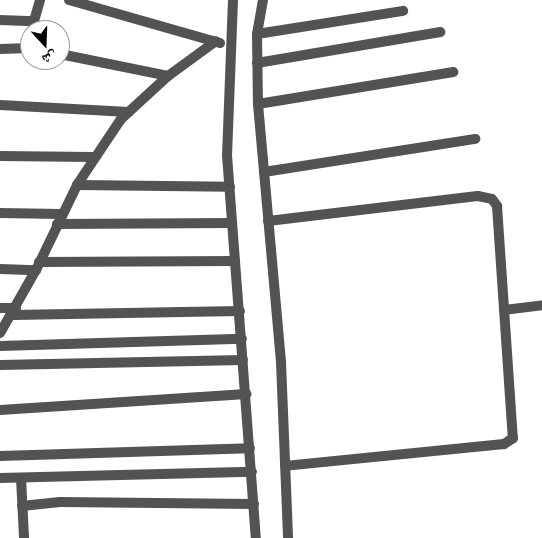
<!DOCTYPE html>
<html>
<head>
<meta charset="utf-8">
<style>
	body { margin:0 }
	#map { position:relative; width:542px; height:538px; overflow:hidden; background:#fff; font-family:Roboto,"Noto Naskh Arabic",sans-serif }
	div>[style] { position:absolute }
	.street>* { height:10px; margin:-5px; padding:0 5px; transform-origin:5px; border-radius:5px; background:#535353 }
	span { translate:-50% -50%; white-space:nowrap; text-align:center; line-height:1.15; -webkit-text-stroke:4px #fff; paint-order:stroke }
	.north { position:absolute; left:20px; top:20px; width:50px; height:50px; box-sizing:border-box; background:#fff; border:1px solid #999; border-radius:50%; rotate:160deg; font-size:14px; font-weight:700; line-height:20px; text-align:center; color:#000 }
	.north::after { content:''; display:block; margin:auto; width:18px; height:22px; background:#000; clip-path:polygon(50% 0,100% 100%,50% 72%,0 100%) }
</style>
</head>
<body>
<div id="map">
	<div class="street">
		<div style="left:69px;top:0;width:157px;rotate:15.9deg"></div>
		<div style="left:233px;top:0;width:155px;rotate:92.2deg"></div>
		<div style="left:227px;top:155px;width:384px;rotate:85.7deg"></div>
		<div style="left:263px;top:0;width:35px;rotate:100deg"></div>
		<div style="left:257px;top:34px;width:70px;rotate:89.2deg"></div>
		<div style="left:258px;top:104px;width:259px;rotate:84.9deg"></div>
		<div style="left:281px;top:362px;width:176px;rotate:87.7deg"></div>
		<div style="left:0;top:20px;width:34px;rotate:2deg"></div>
		<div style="left:34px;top:21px;width:22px;rotate:-74deg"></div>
		<div style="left:257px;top:34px;width:148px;rotate:-9deg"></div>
		<div style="left:0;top:49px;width:30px;rotate:-2deg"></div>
		<div style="left:60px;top:54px;width:110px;rotate:11.5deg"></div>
		<div style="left:257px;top:63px;width:186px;rotate:-9.6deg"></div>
		<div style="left:258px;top:104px;width:198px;rotate:-9.3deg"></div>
		<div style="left:0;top:105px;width:129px;rotate:3.1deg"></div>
		<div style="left:0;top:156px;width:93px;rotate:0.6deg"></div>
		<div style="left:264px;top:172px;width:214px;rotate:-8.9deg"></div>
		<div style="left:77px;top:185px;width:153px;rotate:0.7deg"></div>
		<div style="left:0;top:213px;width:61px;rotate:0.9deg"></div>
		<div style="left:268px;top:221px;width:211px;rotate:-6.8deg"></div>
		<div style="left:478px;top:196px;width:14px;rotate:12deg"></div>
		<div style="left:492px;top:199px;width:9px;rotate:54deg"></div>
		<div style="left:497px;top:206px;width:233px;rotate:86.1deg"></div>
		<div style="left:513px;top:438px;width:11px;rotate:146deg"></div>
		<div style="left:504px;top:444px;width:220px;rotate:174.3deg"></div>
		<div style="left:57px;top:224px;width:175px;rotate:-0.3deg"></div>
		<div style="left:39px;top:262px;width:196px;rotate:-0.3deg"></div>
		<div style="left:0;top:269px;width:36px;rotate:2deg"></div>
		<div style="left:0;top:308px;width:16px"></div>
		<div style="left:504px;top:310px;width:38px;rotate:-7deg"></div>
		<div style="left:13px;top:315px;width:227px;rotate:-1deg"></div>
		<div style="left:0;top:333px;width:73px;rotate:-60.3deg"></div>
		<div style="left:36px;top:270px;width:94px;rotate:-64.2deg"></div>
		<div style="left:77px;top:185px;width:79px;rotate:-56.3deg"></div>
		<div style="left:121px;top:119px;width:64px;rotate:-42.5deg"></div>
		<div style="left:168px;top:76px;width:59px;rotate:-36.1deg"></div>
		<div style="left:0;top:346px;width:242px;rotate:-1.7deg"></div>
		<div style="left:0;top:365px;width:243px;rotate:-1.2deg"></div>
		<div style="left:0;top:410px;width:247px;rotate:-3.7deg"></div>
		<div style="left:0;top:456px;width:250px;rotate:-1.8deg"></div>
		<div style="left:0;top:478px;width:252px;rotate:-1.4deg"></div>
		<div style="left:21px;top:478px;width:60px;rotate:87.1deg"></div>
		<div style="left:22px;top:506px;width:38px;rotate:-6deg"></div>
		<div style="left:60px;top:502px;width:194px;rotate:0.6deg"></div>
	</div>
	<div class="north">ش</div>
</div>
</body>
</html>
